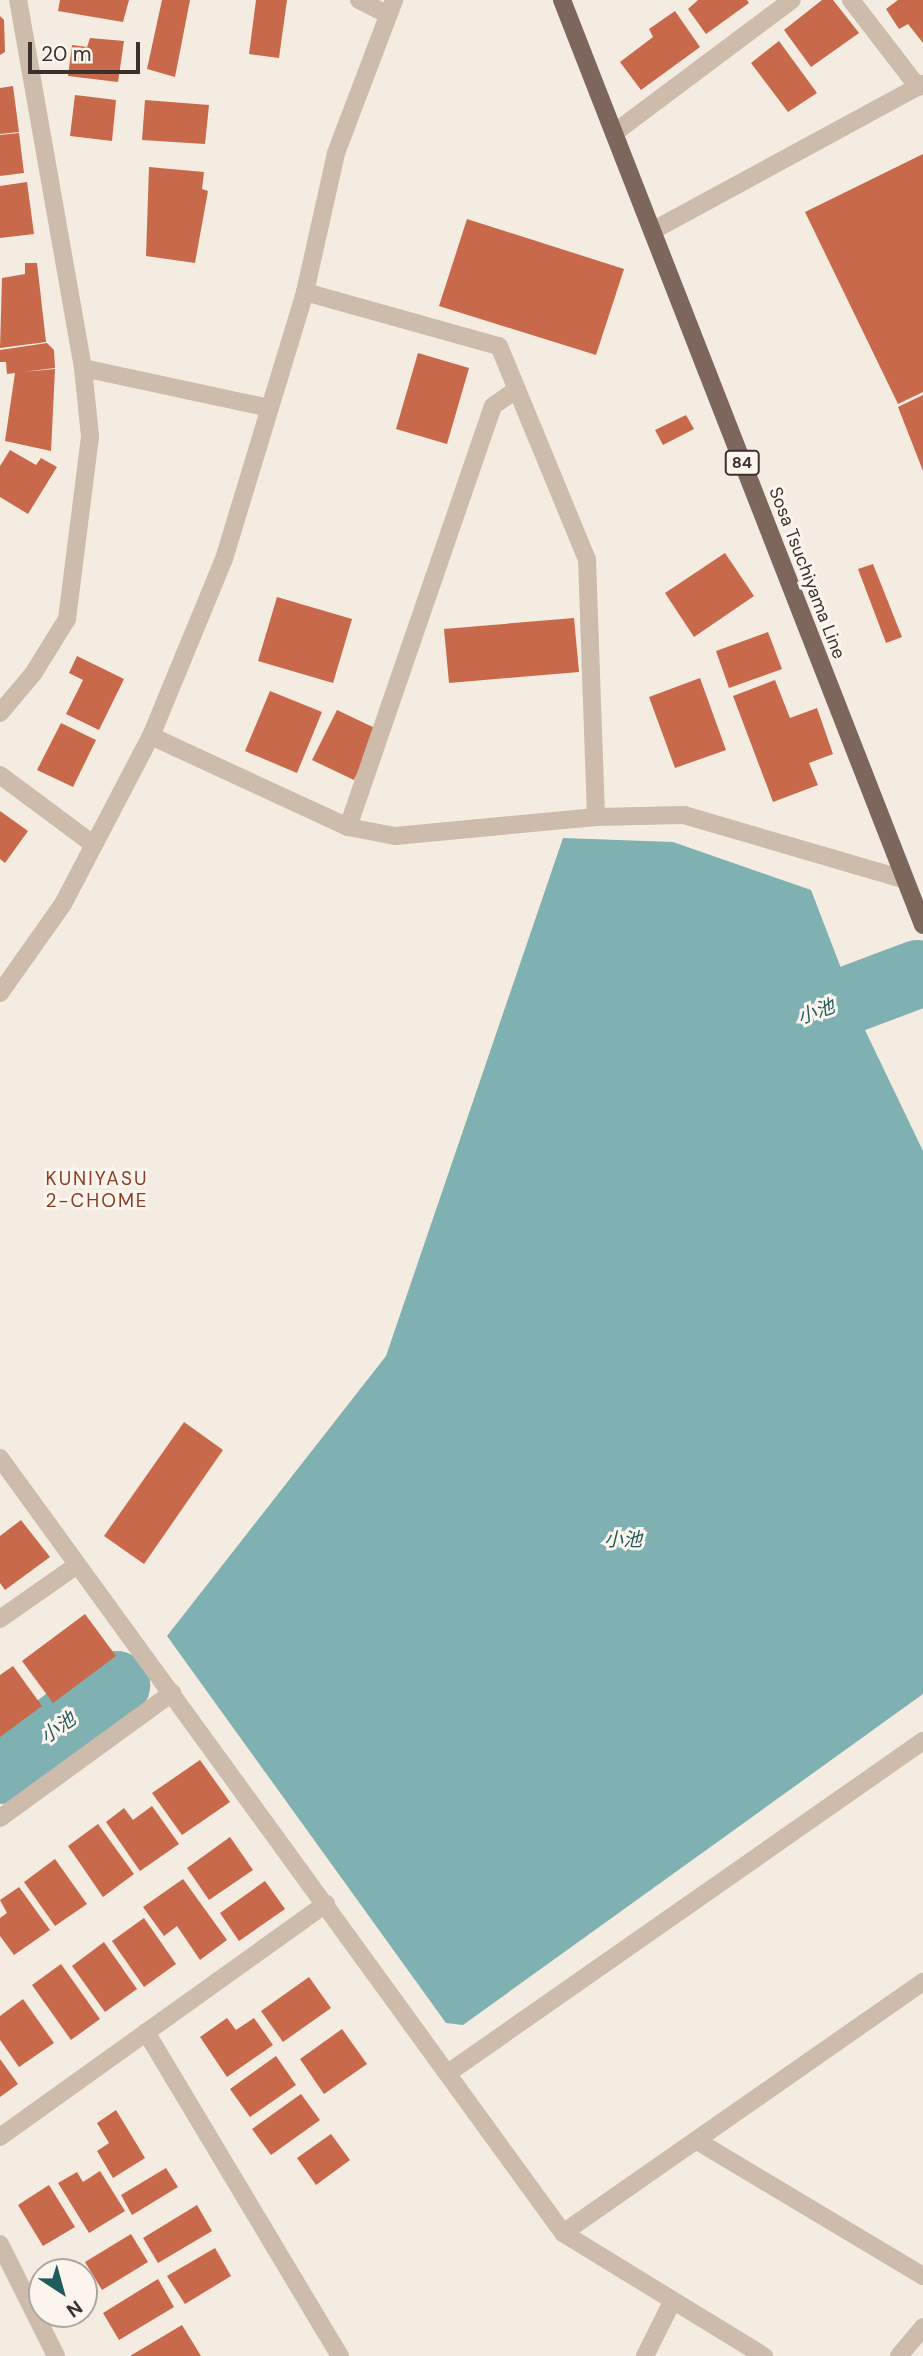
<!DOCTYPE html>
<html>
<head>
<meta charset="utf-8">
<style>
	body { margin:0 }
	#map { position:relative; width:923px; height:2356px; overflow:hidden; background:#f4ebe1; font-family:"DM Sans","Noto Sans JP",sans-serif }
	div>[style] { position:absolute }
	.water>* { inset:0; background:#7fb0b2 }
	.river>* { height:68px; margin:-34px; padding:0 34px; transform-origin:34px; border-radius:34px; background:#7fb0b2 }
	.building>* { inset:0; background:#c8694b }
	.minor>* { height:18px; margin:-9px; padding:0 9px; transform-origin:9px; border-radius:9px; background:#cdbbac }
	.major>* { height:18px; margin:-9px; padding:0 9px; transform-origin:9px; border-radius:9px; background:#7d675c }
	span { translate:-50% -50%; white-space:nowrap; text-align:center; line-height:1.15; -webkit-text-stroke:6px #fbf5ee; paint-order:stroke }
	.shield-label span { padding:2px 5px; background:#fbf5ee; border:2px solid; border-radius:5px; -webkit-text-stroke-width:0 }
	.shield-label { font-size:16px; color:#3b302b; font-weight:700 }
	.street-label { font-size:18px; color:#3b302b }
	.water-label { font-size:19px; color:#1f5a5e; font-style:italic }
	.neighbourhood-label { font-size:19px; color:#8c3b22; letter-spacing:2px }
	.north { position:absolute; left:28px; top:2258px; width:70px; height:70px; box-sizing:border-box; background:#fbf5ee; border:2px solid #aea6a0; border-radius:50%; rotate:144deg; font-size:19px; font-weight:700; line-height:28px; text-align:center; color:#3b302b }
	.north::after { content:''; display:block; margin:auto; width:24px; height:32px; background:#1f5a5e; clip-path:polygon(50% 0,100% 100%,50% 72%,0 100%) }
	.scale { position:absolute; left:28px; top:42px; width:112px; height:32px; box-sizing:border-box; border:4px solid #3b302b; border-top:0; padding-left:9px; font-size:21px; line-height:24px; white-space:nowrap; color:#3b302b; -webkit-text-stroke:5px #fbf5ee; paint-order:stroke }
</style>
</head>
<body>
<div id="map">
	<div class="water">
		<div style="clip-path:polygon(563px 838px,673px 842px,811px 890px,864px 1028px,923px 1151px,923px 1694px,463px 2025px,446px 2023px,167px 1636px,386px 1356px)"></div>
	</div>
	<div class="river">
		<div style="left:766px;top:1031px;width:162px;rotate:-20.6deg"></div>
		<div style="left:0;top:1770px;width:144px;rotate:-36.2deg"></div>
	</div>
	<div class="building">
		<div style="clip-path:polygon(60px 0,129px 0,123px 22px,58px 11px)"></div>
		<div style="clip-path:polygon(162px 0,190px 0,175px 77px,147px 69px)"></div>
		<div style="clip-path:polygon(256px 0,287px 0,279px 58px,249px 54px)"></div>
		<div style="clip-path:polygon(698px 0,747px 0,749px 3px,706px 34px,688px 9px)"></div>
		<div style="clip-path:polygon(822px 0,833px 0,859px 33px,811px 67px,784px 30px)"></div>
		<div style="clip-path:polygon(898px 0,923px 0,923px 43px,908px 24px,899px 29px,886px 9px)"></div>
		<div style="clip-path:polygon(675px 11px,700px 47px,641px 90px,620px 62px,653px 37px,649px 29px)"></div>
		<div style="clip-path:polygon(0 16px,4px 20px,5px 52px,0 55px)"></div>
		<div style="clip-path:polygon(90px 38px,124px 41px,118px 82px,68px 76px,72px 45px,87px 47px)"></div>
		<div style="clip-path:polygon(779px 41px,817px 93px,788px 112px,751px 63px)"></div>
		<div style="clip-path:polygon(13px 86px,19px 132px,0 134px,0 88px)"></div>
		<div style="clip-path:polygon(75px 95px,116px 100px,112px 141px,70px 136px)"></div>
		<div style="clip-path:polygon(145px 100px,209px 105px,205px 144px,142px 140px)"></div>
		<div style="clip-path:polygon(19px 133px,24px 173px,0 176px,0 135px)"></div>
		<div style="clip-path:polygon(923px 154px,923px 392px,898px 404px,805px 212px)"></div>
		<div style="clip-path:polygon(149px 167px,204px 172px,202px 189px,208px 191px,195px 263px,146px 256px)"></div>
		<div style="clip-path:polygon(27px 182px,34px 234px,0 238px,0 186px)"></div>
		<div style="clip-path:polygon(467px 219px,624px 269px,596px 355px,439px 306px)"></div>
		<div style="clip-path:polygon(25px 263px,37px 263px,46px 342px,0 348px,2px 278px,25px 274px)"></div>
		<div style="clip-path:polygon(47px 343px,54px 350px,55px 368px,23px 372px,55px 369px,51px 451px,5px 441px,15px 373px,7px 374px,6px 362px,0 362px,0 350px)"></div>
		<div style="clip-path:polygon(418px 353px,469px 368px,447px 444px,396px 429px)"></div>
		<div style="clip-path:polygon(923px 395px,923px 471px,898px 407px)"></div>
		<div style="clip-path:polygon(686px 415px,694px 429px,663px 445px,655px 430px)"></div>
		<div style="clip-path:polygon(10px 450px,36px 465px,41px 458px,57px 467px,28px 514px,0 497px,0 466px)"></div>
		<div style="clip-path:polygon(725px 553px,754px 596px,694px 637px,665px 593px)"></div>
		<div style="clip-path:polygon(873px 564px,902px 637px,886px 643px,858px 569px)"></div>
		<div style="clip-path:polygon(277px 597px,352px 619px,333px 683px,258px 661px)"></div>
		<div style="clip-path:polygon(574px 618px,579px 672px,449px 683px,444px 629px)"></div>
		<div style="clip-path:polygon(768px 632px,782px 669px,729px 688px,716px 651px)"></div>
		<div style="clip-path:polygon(77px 656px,124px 679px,99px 730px,66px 714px,83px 680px,69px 673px)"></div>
		<div style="clip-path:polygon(700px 678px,726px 750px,675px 768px,649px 697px)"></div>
		<div style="clip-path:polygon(775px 680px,790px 718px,817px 708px,833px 754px,809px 763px,818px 785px,773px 802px,733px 696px)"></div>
		<div style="clip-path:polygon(270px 691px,322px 712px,297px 773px,245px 751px)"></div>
		<div style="clip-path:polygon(337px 710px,379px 730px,354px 780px,312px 760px)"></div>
		<div style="clip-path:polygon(61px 723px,96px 740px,73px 787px,37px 770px)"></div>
		<div style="clip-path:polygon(0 811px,28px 831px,5px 863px,0 859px)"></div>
		<div style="clip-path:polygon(184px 1422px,223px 1450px,144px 1564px,104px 1536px)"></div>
		<div style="clip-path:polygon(21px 1520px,50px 1557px,5px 1590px,0 1583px,0 1536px)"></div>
		<div style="clip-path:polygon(85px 1614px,116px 1656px,53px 1703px,22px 1661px)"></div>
		<div style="clip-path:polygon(13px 1666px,42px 1706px,0 1737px,0 1675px)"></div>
		<div style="clip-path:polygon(200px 1760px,230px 1802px,182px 1835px,152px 1793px)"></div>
		<div style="clip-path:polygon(152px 1806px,179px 1844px,140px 1871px,106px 1822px,124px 1808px,133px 1820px)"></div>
		<div style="clip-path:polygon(98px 1824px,134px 1874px,103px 1897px,68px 1846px)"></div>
		<div style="clip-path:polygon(230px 1837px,253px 1870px,209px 1900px,187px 1868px)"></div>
		<div style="clip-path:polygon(55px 1859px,87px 1904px,55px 1926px,24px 1882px)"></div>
		<div style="clip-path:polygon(183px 1879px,227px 1940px,200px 1960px,177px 1926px,164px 1936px,143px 1907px)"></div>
		<div style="clip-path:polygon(265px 1881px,285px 1909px,239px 1941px,220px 1913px)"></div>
		<div style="clip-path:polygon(19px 1887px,50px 1930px,14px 1955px,0 1936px,0 1918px,7px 1913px,0 1900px)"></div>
		<div style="clip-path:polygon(144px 1918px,176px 1964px,144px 1987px,112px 1941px)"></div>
		<div style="clip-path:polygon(104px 1942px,137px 1989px,105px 2012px,72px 1966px)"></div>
		<div style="clip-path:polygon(61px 1964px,100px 2019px,71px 2040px,32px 1985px)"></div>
		<div style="clip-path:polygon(309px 1977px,331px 2008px,283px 2042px,261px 2011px)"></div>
		<div style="clip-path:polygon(23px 1999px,54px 2043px,19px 2067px,0 2040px,0 2016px)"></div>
		<div style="clip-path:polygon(227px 2018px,236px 2030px,254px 2018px,273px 2045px,227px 2077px,200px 2037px)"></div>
		<div style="clip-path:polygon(342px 2029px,367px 2064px,324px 2094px,300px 2059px)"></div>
		<div style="clip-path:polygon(276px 2056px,296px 2085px,250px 2117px,230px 2089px)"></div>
		<div style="clip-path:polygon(0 2059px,18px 2084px,0 2097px)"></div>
		<div style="clip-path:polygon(301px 2094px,320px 2120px,271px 2155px,252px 2129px)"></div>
		<div style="clip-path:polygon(116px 2110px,145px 2158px,113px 2178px,97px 2151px,109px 2143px,97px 2123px)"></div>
		<div style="clip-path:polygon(331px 2134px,350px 2160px,316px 2185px,297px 2158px)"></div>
		<div style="clip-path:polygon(166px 2168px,178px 2187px,132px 2215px,121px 2195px)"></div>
		<div style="clip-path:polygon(100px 2171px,125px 2211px,89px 2233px,58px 2183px,77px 2172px,83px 2182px)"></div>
		<div style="clip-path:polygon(49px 2185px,75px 2227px,43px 2246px,18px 2205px)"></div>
		<div style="clip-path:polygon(197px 2205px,212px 2231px,158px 2263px,143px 2238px)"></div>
		<div style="clip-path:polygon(131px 2234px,148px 2262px,102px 2290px,85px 2262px)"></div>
		<div style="clip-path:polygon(215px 2248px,231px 2276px,185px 2304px,167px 2276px)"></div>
		<div style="clip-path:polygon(158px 2279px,174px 2307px,119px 2340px,103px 2313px)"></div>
		<div style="clip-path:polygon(182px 2325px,201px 2356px,130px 2356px)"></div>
	</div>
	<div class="minor">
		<div style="left:359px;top:0;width:31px;rotate:27deg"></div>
		<div style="left:851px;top:0;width:110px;rotate:52.4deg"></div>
		<div style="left:614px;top:133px;width:222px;rotate:-36.8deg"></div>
		<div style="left:652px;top:231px;width:308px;rotate:-28.5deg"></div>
		<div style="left:305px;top:292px;width:201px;rotate:15.6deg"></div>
		<div style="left:499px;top:346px;width:230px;rotate:67.6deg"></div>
		<div style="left:587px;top:559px;width:258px;rotate:88deg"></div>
		<div style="left:83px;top:368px;width:190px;rotate:12.1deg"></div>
		<div style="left:0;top:713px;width:51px;rotate:-49.8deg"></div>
		<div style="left:33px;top:674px;width:65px;rotate:-58.3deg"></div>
		<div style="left:67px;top:619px;width:184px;rotate:-82.8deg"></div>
		<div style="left:90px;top:436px;width:68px;rotate:-95.9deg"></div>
		<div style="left:83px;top:368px;width:374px;rotate:-100deg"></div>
		<div style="left:151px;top:736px;width:217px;rotate:24.8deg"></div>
		<div style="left:348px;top:827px;width:48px;rotate:10.8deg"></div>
		<div style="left:395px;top:836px;width:202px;rotate:-5.4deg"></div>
		<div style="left:596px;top:817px;width:88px;rotate:-1.3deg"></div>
		<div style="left:684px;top:815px;width:228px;rotate:16.3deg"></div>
		<div style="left:0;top:775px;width:116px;rotate:36.6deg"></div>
		<div style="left:348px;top:827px;width:445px;rotate:-71deg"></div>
		<div style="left:493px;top:406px;width:29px;rotate:-35deg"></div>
		<div style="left:0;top:993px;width:109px;rotate:-54.7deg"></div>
		<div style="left:63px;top:904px;width:190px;rotate:-62.4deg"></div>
		<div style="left:151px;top:736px;width:191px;rotate:-67.6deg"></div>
		<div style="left:224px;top:559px;width:279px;rotate:-73.1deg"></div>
		<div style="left:305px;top:292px;width:142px;rotate:-77.4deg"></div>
		<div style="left:336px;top:153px;width:164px;rotate:-69.2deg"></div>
		<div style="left:0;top:1458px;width:958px;rotate:54deg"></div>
		<div style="left:563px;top:2233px;width:236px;rotate:31.5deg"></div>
		<div style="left:0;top:1619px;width:94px;rotate:-35deg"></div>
		<div style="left:0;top:1818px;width:213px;rotate:-36deg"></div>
		<div style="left:146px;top:2032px;width:378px;rotate:59.1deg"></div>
		<div style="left:448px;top:2073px;width:580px;rotate:-34.95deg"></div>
		<div style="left:0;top:2137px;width:401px;rotate:-35.6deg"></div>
		<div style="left:699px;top:2142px;width:261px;rotate:30.9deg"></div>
		<div style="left:563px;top:2233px;width:439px;rotate:-34.9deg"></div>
		<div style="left:0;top:2244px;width:125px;rotate:63.4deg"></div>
		<div style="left:645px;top:2356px;width:60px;rotate:-63.4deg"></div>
		<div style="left:899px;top:2356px;width:38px;rotate:-50deg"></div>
	</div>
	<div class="major">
		<div style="left:562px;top:0;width:993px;rotate:68.68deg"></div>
	</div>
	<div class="shield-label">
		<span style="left:742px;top:463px">84</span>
	</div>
	<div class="street-label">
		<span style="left:807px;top:573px;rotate:69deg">Sosa Tsuchiyama Line</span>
	</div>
	<div class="water-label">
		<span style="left:816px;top:1012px;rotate:-20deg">小池</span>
		<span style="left:623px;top:1540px">小池</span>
		<span style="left:58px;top:1728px;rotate:-36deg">小池</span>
	</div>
	<div class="neighbourhood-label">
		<span style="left:97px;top:1190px">KUNIYASU<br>2-CHOME</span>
	</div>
	<div class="north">N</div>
	<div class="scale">20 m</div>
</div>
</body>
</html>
